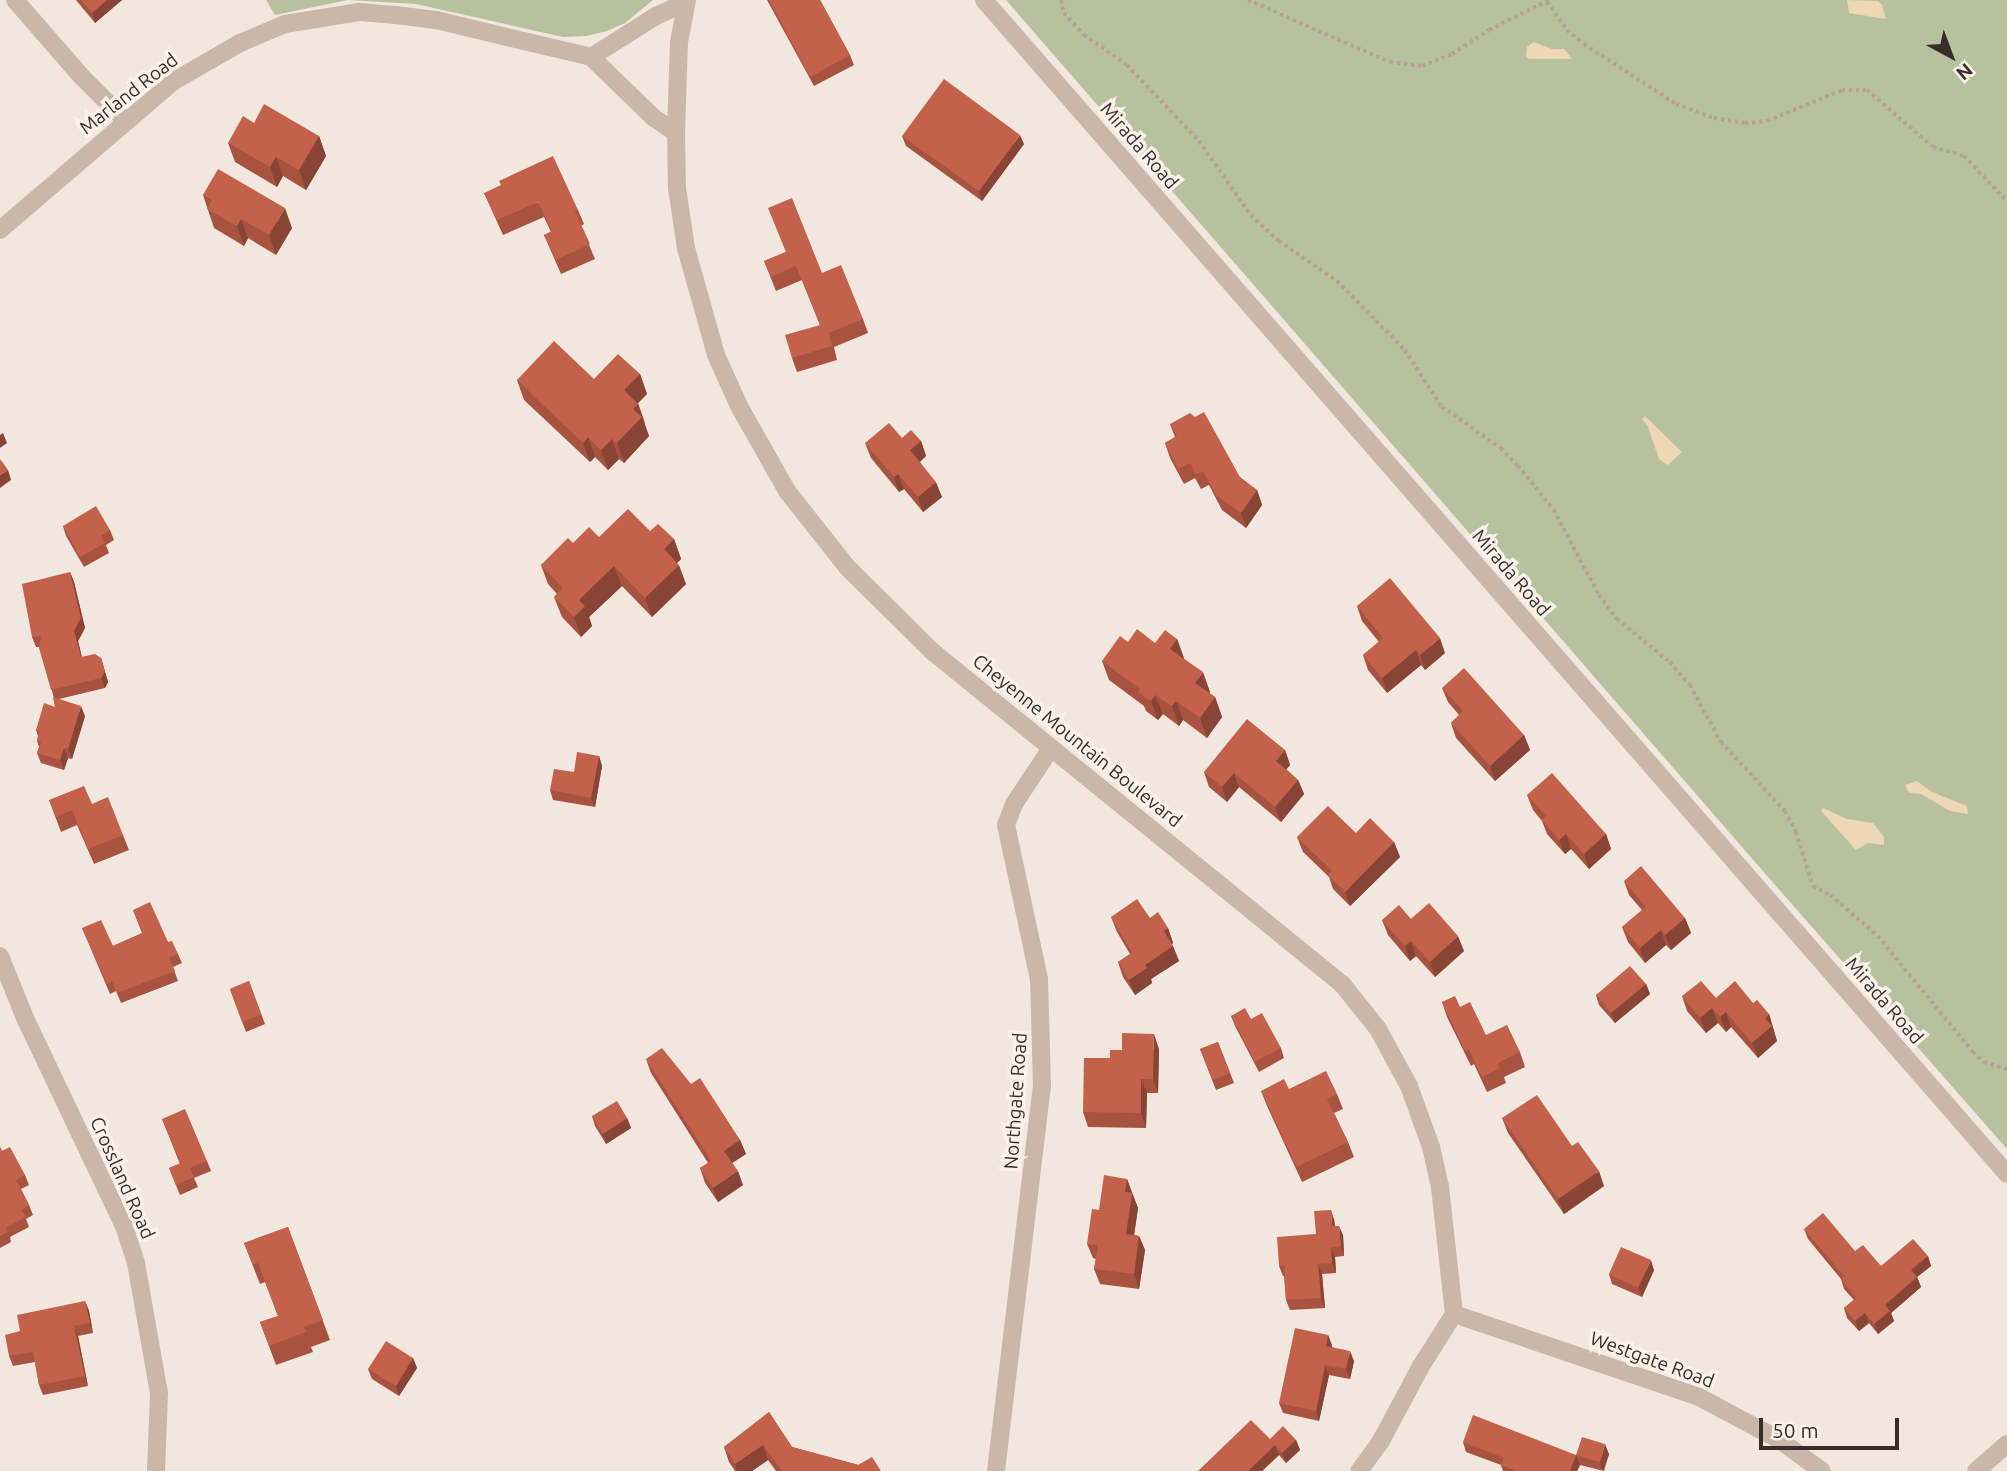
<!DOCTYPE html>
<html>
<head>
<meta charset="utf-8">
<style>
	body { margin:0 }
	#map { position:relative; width:2007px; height:1471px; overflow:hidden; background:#f2e7de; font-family:Ubuntu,sans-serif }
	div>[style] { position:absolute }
	.green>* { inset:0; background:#b7c19e }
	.sand>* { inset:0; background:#edd7b5 }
	.path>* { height:3.5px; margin-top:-1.75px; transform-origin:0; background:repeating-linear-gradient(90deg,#b6a194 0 3.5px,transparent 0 7px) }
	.minor>* { height:18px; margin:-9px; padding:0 9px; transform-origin:9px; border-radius:9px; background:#cab7aa }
	.tertiary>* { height:18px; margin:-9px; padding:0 9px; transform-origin:9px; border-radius:9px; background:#cab7aa }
	.wall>* { inset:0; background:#a85340 }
	.shaded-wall>* { inset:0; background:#884434 }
	.building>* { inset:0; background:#c3614b }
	span { translate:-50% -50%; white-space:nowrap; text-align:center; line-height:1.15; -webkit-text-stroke:7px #faf2ea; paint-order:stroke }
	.street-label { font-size:19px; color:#382d29 }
	.north { position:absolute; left:1916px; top:21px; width:70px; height:70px; -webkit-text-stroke:5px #faf2ea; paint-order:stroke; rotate:139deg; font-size:19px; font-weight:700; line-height:28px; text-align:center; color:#382d29 }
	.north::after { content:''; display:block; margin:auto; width:24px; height:32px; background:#382d29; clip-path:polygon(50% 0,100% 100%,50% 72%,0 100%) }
	.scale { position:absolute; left:1759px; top:1418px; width:140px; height:32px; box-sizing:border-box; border:4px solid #382d29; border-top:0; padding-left:9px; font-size:21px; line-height:24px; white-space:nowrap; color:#382d29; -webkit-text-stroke:5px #faf2ea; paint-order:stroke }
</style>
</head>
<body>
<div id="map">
	<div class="green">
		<div style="clip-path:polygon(266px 0,348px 0,275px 15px)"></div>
		<div style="clip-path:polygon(348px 0,653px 0,625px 23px,607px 31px,586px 36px,563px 37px,416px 4px)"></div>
		<div style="clip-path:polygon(1006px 0,2007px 0,2007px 1149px,1762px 870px)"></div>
	</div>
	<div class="sand">
		<div style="clip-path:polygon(1847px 0,1878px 1px,1882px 5px,1886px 19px,1849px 13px)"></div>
		<div style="clip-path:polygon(1534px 42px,1552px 49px,1564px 49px,1572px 59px,1529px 59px,1526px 56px,1527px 47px)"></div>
		<div style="clip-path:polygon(1645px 416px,1682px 452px,1668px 465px,1659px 459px,1648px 427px,1642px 419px)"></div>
		<div style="clip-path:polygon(1917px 781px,1932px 792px,1967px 806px,1968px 814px,1950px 811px,1921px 794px,1909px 793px,1905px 785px)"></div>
		<div style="clip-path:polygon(1823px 808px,1847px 819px,1873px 823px,1884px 837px,1884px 845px,1868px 843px,1856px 850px,1821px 811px)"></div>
	</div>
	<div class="path">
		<div style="left:1061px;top:0;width:13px;rotate:77deg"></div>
		<div style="left:1064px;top:13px;width:30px;rotate:48deg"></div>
		<div style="left:1084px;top:35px;width:52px;rotate:34.9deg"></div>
		<div style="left:1127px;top:65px;width:105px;rotate:46.5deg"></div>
		<div style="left:1199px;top:141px;width:90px;rotate:54.9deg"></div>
		<div style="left:1251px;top:215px;width:38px;rotate:43deg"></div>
		<div style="left:1279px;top:241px;width:70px;rotate:34.6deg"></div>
		<div style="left:1337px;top:281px;width:97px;rotate:45.4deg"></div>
		<div style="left:1405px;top:350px;width:68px;rotate:57deg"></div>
		<div style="left:1442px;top:407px;width:72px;rotate:34.8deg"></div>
		<div style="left:1501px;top:448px;width:25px;rotate:47deg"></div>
		<div style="left:1518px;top:466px;width:57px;rotate:50.7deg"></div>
		<div style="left:1554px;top:510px;width:96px;rotate:62.1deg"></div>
		<div style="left:1599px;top:595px;width:30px;rotate:53deg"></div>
		<div style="left:1617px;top:619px;width:68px;rotate:39.1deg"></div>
		<div style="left:1670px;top:662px;width:30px;rotate:49deg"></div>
		<div style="left:1690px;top:685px;width:65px;rotate:61.5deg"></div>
		<div style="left:1721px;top:742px;width:94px;rotate:47.2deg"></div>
		<div style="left:1785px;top:811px;width:24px;rotate:62deg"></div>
		<div style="left:1796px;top:832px;width:57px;rotate:72.5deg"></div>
		<div style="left:1813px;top:886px;width:19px;rotate:28deg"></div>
		<div style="left:1830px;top:895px;width:63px;rotate:40.5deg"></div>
		<div style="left:1878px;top:936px;width:150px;rotate:50.7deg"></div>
		<div style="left:1973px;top:1052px;width:15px;rotate:42deg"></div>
		<div style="left:1984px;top:1062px;width:24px;rotate:17deg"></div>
		<div style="left:1248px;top:0;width:155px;rotate:23.6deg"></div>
		<div style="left:1390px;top:62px;width:32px;rotate:7deg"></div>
		<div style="left:1422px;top:66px;width:32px;rotate:-22deg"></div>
		<div style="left:1452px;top:54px;width:44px;rotate:-33deg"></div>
		<div style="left:1489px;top:30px;width:67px;rotate:-26.6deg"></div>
		<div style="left:1547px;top:2px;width:34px;rotate:54deg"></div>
		<div style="left:1567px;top:30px;width:22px;rotate:39deg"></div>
		<div style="left:1584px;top:44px;width:110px;rotate:33.1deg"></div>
		<div style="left:1676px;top:104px;width:40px;rotate:20.2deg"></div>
		<div style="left:1714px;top:118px;width:31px;rotate:9deg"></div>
		<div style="left:1745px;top:123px;width:22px;rotate:-5deg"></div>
		<div style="left:1767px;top:121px;width:81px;rotate:-22.5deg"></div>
		<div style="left:1842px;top:90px;width:25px"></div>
		<div style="left:1867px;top:90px;width:87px;rotate:40.8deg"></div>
		<div style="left:1933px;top:147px;width:32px;rotate:16deg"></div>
		<div style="left:1964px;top:156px;width:62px;rotate:46.3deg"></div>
	</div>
	<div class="minor">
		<div style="left:15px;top:0;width:102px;rotate:49deg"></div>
		<div style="left:82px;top:77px;width:62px;rotate:45deg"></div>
		<div style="left:687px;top:0;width:43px;rotate:100.8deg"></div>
		<div style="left:679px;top:42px;width:91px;rotate:91.9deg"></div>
		<div style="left:676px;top:133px;width:55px;rotate:89deg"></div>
		<div style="left:677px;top:188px;width:61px;rotate:81.5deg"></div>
		<div style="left:686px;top:248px;width:111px;rotate:74.3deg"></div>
		<div style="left:716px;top:355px;width:56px;rotate:65.7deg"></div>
		<div style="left:739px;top:406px;width:98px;rotate:60.5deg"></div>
		<div style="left:787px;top:491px;width:97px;rotate:51.7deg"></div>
		<div style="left:847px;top:567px;width:121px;rotate:44.7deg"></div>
		<div style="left:933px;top:652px;width:527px;rotate:39.07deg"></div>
		<div style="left:1342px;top:984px;width:58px;rotate:51.3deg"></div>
		<div style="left:1378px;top:1029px;width:65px;rotate:61.5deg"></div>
		<div style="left:1409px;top:1086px;width:65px;rotate:70.2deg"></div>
		<div style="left:1431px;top:1147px;width:41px;rotate:77.3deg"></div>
		<div style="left:1440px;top:1187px;width:128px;rotate:83.7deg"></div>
		<div style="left:1454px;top:1314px;width:62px;rotate:122.4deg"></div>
		<div style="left:1421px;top:1366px;width:85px;rotate:118.1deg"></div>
		<div style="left:1381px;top:1441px;width:37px;rotate:126deg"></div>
		<div style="left:591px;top:57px;width:88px;rotate:44.1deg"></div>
		<div style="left:654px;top:118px;width:27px;rotate:34deg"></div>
		<div style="left:591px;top:57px;width:77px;rotate:-32.2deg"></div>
		<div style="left:656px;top:16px;width:33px;rotate:-25deg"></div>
		<div style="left:0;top:230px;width:229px;rotate:-40.6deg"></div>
		<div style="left:174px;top:81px;width:76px;rotate:-29.9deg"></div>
		<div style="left:240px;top:43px;width:49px;rotate:-22.9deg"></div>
		<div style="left:285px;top:24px;width:76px;rotate:-9.1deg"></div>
		<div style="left:360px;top:12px;width:36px;rotate:5deg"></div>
		<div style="left:396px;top:15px;width:40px;rotate:7.1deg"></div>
		<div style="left:436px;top:20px;width:159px;rotate:13.4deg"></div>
		<div style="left:0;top:956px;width:67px;rotate:68deg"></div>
		<div style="left:25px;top:1018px;width:233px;rotate:64.6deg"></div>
		<div style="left:125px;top:1229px;width:36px;rotate:72deg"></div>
		<div style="left:136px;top:1263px;width:132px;rotate:80deg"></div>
		<div style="left:159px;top:1393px;width:78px;rotate:92.2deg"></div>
		<div style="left:1454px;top:1314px;width:259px;rotate:18.7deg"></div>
		<div style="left:1699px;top:1397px;width:89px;rotate:28deg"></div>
		<div style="left:1778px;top:1439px;width:54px;rotate:36deg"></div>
		<div style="left:996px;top:1471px;width:388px;rotate:-83.2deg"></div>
		<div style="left:1042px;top:1086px;width:107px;rotate:-91.6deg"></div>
		<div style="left:1039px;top:979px;width:157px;rotate:-102.1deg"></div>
		<div style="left:1006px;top:825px;width:22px;rotate:-69deg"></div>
		<div style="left:1014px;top:804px;width:67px;rotate:-56.5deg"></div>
	</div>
	<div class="tertiary">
		<div style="left:984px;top:0;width:1557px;rotate:48.93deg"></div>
		<div style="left:1976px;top:1471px;width:41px;rotate:-41.1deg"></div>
	</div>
	<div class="wall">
		<div style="clip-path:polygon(76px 0,122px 0,95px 23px)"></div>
		<div style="clip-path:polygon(767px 0,820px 0,850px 55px,854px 65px,814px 86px)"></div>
		<div style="clip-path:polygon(254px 123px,319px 136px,326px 156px,306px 190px,283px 176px,277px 187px,235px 162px,228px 143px)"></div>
		<div style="clip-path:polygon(902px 136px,1024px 144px,982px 201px,906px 146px)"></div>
		<div style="clip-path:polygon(484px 193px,578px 210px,584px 224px,581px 226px,595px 259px,561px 274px,544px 235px,551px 232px,544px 217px,503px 235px)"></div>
		<div style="clip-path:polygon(203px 195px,292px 228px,276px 255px,248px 238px,244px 246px,214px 228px)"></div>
		<div style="clip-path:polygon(786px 252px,822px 273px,863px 319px,868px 333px,834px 347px,837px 360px,797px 372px,792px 358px,820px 325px,802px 280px,776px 291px,764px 261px)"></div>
		<div style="clip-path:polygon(640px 374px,647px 394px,638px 403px,645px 423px,644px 424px,649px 436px,624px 463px,619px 459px,608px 470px,595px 457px,590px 462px,524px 400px,517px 380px,594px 379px)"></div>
		<div style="clip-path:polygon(1170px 424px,1257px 490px,1262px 505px,1246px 528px,1222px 510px,1209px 485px,1201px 489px,1195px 478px,1184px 484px,1170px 458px,1165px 443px,1175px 437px)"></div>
		<div style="clip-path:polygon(902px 438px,921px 441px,926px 456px,920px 462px,942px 497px,923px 512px,904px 489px,899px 492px,871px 458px,865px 443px)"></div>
		<div style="clip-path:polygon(63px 526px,110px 530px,114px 540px,106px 545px,109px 553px,84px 567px,66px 536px)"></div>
		<div style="clip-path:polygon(650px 531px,674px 539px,681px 559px,677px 563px,686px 584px,652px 617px,622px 586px,589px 617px,592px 626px,581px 637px,562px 617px,554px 597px,557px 594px,548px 584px,541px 565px,573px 543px,599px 537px)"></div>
		<div style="clip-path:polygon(70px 572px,74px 582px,85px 628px,78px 641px,82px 657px,101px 658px,108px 682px,105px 688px,59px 699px,85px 716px,72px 759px,68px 758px,64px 770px,41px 763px,37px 753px,39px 747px,37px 741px,38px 736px,36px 730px,55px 707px,54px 698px,40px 647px,36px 647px,32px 637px)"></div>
		<div style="clip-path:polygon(1357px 606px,1445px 653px,1425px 670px,1421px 665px,1387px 693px,1368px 670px,1363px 655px,1379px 642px,1362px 621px)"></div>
		<div style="clip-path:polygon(1177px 639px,1184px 659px,1210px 692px,1209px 693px,1215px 697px,1222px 717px,1207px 738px,1183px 720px,1179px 726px,1163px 714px,1158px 720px,1146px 711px,1144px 706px,1109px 680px,1102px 661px,1128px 642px,1155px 643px)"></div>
		<div style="clip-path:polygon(1442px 688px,1524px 735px,1530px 750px,1495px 781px,1456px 738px,1451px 723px,1459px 715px,1448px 702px)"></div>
		<div style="clip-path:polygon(1285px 750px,1290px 765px,1286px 769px,1298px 780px,1304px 794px,1281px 822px,1239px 787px,1227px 802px,1209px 787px,1204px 772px)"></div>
		<div style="clip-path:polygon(599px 756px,602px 766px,595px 807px,553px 800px,550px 790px,574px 772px)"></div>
		<div style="clip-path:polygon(1527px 795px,1606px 834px,1611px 849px,1589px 869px,1571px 849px,1565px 854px,1547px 834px,1542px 821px,1533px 810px)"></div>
		<div style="clip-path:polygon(49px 800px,92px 804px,123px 835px,129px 850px,94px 864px,77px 825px,61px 832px)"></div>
		<div style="clip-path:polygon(1356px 833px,1394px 842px,1400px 857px,1350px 906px,1333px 889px,1329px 877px,1303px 852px,1297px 837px)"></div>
		<div style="clip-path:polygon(1624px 881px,1685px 918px,1691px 933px,1671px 950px,1666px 945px,1645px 963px,1628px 942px,1622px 927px,1642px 910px,1629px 895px)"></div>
		<div style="clip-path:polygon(133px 910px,168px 942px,178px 954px,182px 963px,173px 967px,178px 981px,121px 1003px,116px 991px,110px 994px,82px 928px,113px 946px,142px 933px)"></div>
		<div style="clip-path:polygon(1111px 917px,1150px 918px,1168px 928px,1173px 943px,1172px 944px,1179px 961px,1151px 979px,1152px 983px,1135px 995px,1123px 977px,1118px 962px,1130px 954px,1117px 932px)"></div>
		<div style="clip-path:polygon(1411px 919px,1464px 951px,1435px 977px,1416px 956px,1410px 961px,1388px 935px,1382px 920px)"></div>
		<div style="clip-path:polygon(249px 981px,265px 1024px,246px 1032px,230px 989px)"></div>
		<div style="clip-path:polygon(1646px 984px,1650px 994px,1615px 1023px,1599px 1005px,1596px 995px)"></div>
		<div style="clip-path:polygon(1682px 996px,1716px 998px,1753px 1003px,1769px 1014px,1777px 1041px,1758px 1058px,1731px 1027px,1726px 1032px,1718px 1023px,1706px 1033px,1687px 1011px)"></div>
		<div style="clip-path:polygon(1442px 1002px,1460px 1007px,1486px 1035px,1520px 1052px,1525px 1067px,1504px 1077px,1506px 1083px,1487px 1092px,1474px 1064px,1471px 1066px,1447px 1017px)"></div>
		<div style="clip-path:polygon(1231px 1016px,1251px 1019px,1281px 1048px,1284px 1058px,1259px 1072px,1235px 1026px)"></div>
		<div style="clip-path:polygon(1218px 1042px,1234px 1083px,1216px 1090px,1200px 1049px)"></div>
		<div style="clip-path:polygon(1159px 1049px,1158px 1093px,1147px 1093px,1146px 1128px,1088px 1127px,1083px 1112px,1110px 1058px,1122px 1050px)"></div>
		<div style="clip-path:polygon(646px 1059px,691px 1084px,740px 1140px,746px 1154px,732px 1163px,743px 1185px,718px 1202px,705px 1183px,700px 1168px,708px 1163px,651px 1073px)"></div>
		<div style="clip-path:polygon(1289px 1089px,1337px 1094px,1343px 1109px,1334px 1113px,1348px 1142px,1354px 1157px,1302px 1182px,1267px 1106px,1261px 1091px)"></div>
		<div style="clip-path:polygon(592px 1116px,627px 1118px,631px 1128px,606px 1144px,595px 1126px)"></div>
		<div style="clip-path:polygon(1502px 1118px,1572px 1146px,1604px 1186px,1564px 1214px,1508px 1133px)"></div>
		<div style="clip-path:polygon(162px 1119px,207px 1161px,211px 1171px,194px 1178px,198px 1187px,180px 1195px,169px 1168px,180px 1164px)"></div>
		<div style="clip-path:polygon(0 1147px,2px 1151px,25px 1175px,29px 1185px,21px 1189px,29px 1205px,33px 1215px,26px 1219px,29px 1227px,10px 1237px,11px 1242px,0 1248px)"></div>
		<div style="clip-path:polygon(1127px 1179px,1138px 1208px,1134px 1235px,1139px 1236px,1145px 1250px,1139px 1289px,1100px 1284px,1094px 1269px,1096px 1259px,1093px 1258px,1087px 1244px,1099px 1210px)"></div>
		<div style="clip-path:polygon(1334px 1219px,1335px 1226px,1343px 1235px,1344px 1256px,1335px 1257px,1336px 1273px,1322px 1274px,1325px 1308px,1290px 1310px,1286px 1300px,1284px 1276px,1283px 1276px,1279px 1266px)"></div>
		<div style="clip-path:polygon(288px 1227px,330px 1340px,311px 1347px,313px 1352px,276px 1365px,260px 1322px,278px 1316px,265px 1282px,260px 1284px,244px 1243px)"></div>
		<div style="clip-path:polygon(1804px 1229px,1855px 1251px,1881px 1266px,1928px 1256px,1931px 1266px,1917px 1277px,1921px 1287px,1891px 1313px,1894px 1321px,1878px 1334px,1869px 1323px,1859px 1331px,1847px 1318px,1844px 1308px,1854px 1300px,1844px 1289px,1841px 1279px,1808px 1239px)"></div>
		<div style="clip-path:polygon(1654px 1270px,1642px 1297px,1612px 1284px,1609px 1274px)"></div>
		<div style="clip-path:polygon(85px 1301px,89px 1311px,93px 1333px,78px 1336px,88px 1386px,43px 1395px,39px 1385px,35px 1362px,13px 1366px,9px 1356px,20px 1331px)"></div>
		<div style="clip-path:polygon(1328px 1335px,1332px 1347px,1354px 1361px,1350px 1379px,1329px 1375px,1319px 1421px,1283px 1413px,1279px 1403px)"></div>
		<div style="clip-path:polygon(413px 1358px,417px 1368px,399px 1396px,372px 1379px,368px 1369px)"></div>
		<div style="clip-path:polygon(769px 1412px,792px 1447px,881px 1471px,776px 1471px,768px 1460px,752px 1471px,735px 1471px,729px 1462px,724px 1447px)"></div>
		<div style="clip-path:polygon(1270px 1439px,1296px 1440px,1300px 1450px,1286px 1463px,1279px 1455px,1262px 1471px,1198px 1471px)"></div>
		<div style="clip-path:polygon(1463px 1442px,1576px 1455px,1609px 1454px,1604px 1471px,1580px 1465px,1577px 1471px,1503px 1471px,1501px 1465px,1466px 1452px)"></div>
	</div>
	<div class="shaded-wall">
		<div style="clip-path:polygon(107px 0,122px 0,95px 23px,92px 13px)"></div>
		<div style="clip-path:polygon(1020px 135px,1024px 144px,982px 201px,979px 191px)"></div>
		<div style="clip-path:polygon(319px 136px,326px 156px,306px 190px,299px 170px)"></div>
		<div style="clip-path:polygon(276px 157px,283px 176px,277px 187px,270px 167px)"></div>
		<div style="clip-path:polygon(285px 208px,292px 228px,276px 255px,269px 235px)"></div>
		<div style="clip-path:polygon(241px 219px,248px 238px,244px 246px,237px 226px)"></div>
		<div style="clip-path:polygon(640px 374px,647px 394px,631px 410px,624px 390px)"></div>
		<div style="clip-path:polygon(638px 404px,649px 436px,624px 463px,617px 443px,633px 409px)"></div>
		<div style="clip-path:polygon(3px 433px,7px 443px,0 448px,0 435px)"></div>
		<div style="clip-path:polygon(588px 437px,595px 457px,590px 462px,583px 443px)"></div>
		<div style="clip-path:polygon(612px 439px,619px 459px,608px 470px,601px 450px)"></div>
		<div style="clip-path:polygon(921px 441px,926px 456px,915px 465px,910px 450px)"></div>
		<div style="clip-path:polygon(8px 470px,11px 480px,0 488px,0 475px)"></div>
		<div style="clip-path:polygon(898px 474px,904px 489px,899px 492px,894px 477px)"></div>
		<div style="clip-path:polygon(936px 482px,942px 497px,923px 512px,918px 497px)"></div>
		<div style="clip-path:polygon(1257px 490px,1262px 505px,1246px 528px,1241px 513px)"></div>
		<div style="clip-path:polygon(674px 539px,681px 559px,671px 569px,664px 549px)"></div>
		<div style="clip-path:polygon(679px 565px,686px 584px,652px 617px,645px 598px)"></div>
		<div style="clip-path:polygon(614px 566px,622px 586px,589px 617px,592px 626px,581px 637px,574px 617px,579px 600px)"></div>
		<div style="clip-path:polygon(70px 572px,74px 582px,85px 628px,78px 641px,84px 667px,74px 631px)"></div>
		<div style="clip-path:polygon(1440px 638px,1445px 653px,1425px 670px,1420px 655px)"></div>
		<div style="clip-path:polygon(1177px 639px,1184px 658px,1177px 668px,1170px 649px)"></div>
		<div style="clip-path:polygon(1416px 650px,1421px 665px,1387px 693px,1382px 678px)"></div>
		<div style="clip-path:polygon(101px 658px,108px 682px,105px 688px,101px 678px)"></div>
		<div style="clip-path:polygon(1203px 672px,1210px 692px,1202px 703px,1195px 683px)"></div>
		<div style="clip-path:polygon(1155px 695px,1163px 714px,1158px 720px,1151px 701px)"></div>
		<div style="clip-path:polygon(1215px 697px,1222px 717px,1207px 738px,1200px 718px)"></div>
		<div style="clip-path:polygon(1176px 701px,1183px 720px,1179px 726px,1172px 706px)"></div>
		<div style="clip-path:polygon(81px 706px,85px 716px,72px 759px,68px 749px)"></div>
		<div style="clip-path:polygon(1524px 735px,1530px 750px,1495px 781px,1490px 766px)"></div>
		<div style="clip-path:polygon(64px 748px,68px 758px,64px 770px,60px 760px)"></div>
		<div style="clip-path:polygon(1285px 750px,1290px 765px,1281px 776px,1276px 761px)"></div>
		<div style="clip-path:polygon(599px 756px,602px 766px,595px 807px,591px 798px)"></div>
		<div style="clip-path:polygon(1234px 773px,1239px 787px,1227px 802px,1222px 787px)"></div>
		<div style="clip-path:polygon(1298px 780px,1304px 794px,1281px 822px,1275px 807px)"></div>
		<div style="clip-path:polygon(1566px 834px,1571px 849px,1565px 854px,1559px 840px)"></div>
		<div style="clip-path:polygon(1606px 834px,1611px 849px,1589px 869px,1584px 854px)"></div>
		<div style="clip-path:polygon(1394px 842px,1400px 857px,1350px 906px,1345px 892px)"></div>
		<div style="clip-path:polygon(1685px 918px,1691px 933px,1671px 950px,1665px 935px)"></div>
		<div style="clip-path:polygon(1168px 928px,1173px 943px,1169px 946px,1164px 931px)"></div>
		<div style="clip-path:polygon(1661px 930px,1666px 945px,1645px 963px,1640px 948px)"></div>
		<div style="clip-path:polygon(1458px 936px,1464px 951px,1435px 977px,1430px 962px)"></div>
		<div style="clip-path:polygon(1411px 941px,1416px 956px,1410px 961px,1405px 946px)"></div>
		<div style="clip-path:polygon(1173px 946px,1179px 961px,1151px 979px,1152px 983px,1135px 995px,1129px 980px,1145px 965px)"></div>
		<div style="clip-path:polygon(1646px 984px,1650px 994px,1615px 1023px,1611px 1013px)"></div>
		<div style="clip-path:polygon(1712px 1008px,1718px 1023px,1706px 1033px,1700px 1018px)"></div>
		<div style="clip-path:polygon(1726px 1012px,1731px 1027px,1726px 1032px,1720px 1017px)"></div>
		<div style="clip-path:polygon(1769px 1014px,1777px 1041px,1758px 1058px,1752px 1043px,1765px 1018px)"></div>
		<div style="clip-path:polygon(1154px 1034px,1159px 1049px,1158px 1093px,1153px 1079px)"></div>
		<div style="clip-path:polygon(1141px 1079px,1147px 1093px,1146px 1128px,1141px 1113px)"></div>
		<div style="clip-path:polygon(627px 1118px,631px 1128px,606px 1144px,603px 1134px)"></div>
		<div style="clip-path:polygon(740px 1140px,746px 1154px,729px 1165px,724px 1151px)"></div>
		<div style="clip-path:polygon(738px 1171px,743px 1185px,718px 1202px,713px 1188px)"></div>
		<div style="clip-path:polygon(1599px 1171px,1604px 1186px,1564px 1214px,1558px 1199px)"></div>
		<div style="clip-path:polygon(1127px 1179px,1132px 1193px,1125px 1192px)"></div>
		<div style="clip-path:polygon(1132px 1193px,1138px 1208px,1132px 1249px,1126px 1234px)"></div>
		<div style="clip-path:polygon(1331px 1210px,1334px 1219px,1336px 1236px,1332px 1226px)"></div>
		<div style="clip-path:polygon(1339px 1226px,1343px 1235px,1344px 1256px,1341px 1246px)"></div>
		<div style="clip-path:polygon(1139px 1236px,1145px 1250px,1139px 1289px,1134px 1274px)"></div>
		<div style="clip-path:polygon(1331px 1247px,1335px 1257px,1336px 1273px,1332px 1263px)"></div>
		<div style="clip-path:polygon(1928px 1256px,1931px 1266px,1917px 1277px,1921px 1287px,1891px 1313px,1894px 1321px,1878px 1334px,1874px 1324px,1885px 1305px,1911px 1270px)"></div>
		<div style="clip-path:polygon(1651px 1260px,1654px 1270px,1642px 1297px,1638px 1288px)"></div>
		<div style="clip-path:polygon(1318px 1264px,1322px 1274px,1325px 1308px,1321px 1298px)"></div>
		<div style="clip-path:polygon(85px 1301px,89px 1311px,93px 1333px,90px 1323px)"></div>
		<div style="clip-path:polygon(1865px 1313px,1869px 1323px,1859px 1331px,1855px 1321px)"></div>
		<div style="clip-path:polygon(74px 1326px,78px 1336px,88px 1386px,85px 1376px)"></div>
		<div style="clip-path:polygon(1328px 1335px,1332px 1345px,1330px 1356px,1326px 1346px)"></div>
		<div style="clip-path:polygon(1350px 1351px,1354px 1361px,1350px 1379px,1346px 1369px)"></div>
		<div style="clip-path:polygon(413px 1358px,417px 1368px,399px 1396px,396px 1386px)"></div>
		<div style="clip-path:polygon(1325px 1365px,1329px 1375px,1319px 1421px,1316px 1411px)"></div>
		<div style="clip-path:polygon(1296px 1440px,1300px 1450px,1286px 1463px,1282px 1453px)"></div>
		<div style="clip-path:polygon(1605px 1444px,1609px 1454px,1603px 1471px,1600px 1462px)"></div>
		<div style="clip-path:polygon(763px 1445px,768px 1460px,752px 1471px,737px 1471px,735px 1464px)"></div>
		<div style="clip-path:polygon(1275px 1445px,1279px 1455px,1262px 1471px,1248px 1471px)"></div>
		<div style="clip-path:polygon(1576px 1455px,1580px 1465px,1577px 1471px,1570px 1471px)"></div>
	</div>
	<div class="building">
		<div style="clip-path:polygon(81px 0,107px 0,92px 13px)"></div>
		<div style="clip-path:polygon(769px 0,820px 0,850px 55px,810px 77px)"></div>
		<div style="clip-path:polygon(944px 79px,1020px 135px,979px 191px,902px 136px)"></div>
		<div style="clip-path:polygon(264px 104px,319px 136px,299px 170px,276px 157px,270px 167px,228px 143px,243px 116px,254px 123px)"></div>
		<div style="clip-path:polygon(553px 156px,578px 210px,575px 211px,590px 244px,556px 260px,544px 235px,552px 231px,538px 202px,497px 220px,484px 193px,501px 185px,499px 181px)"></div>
		<div style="clip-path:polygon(218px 169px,285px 208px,269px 235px,241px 219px,237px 226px,207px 209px,212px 200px,203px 195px)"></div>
		<div style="clip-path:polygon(792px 198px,822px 273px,841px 265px,863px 319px,829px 333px,832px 346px,792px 358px,785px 335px,820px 325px,796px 266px,771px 277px,764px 261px,786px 252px,768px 208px)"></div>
		<div style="clip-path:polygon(554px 341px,594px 379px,618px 354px,640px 374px,624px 390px,638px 404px,633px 409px,642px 417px,617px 443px,612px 439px,601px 450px,588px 437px,583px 443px,517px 380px)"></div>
		<div style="clip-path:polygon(1204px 412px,1241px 479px,1257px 490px,1241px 513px,1217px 496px,1203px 471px,1196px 475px,1190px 463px,1178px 469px,1165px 443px,1177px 436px,1170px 424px,1190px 413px,1195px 417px)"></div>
		<div style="clip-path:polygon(889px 423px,902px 438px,911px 430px,921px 441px,910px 450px,936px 482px,918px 497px,898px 474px,894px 477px,865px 443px)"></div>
		<div style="clip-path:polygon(0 459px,8px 470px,0 475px)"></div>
		<div style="clip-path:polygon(96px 506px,110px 530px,101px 536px,105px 543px,80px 557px,63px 526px)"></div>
		<div style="clip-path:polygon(628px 509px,650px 531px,658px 524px,674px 539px,664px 549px,679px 565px,645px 598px,614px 566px,579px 600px,585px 606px,574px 617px,554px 597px,563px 588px,541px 565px,568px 538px,573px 543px,589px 527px,599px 537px)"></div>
		<div style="clip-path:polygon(70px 572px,81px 618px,74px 631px,81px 657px,95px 654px,101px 658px,105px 672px,101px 678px,51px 690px,39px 648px,41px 636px,32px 637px,22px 584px)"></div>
		<div style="clip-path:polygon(1390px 578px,1440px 638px,1420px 655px,1416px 650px,1382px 678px,1363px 655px,1383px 638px,1357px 606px)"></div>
		<div style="clip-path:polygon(1137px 629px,1155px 643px,1165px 630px,1177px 639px,1170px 649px,1203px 672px,1195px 683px,1215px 697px,1200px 718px,1176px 701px,1172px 706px,1155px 695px,1151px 701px,1138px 692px,1140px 689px,1102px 661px,1120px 636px,1128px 642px)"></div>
		<div style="clip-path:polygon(1464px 668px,1524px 735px,1490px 766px,1451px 723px,1463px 711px,1442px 688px)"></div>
		<div style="clip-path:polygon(53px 697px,81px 706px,68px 749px,64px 748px,60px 760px,37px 753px,41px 742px,37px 741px,40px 731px,36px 730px,44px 703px,55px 707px)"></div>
		<div style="clip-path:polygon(1247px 719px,1285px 750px,1276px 761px,1298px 780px,1275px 807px,1234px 773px,1222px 787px,1204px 772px)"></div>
		<div style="clip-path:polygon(577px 752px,599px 756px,591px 798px,550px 790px,554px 769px,574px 772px)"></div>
		<div style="clip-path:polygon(1552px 773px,1606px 834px,1584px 854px,1566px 834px,1559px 840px,1542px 820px,1546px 816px,1527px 795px)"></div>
		<div style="clip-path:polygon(84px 786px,92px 804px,108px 797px,123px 835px,88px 849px,72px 810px,56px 817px,49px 800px)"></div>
		<div style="clip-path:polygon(1328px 806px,1356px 833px,1370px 818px,1394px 842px,1345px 892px,1328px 875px,1332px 871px,1297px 837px)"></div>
		<div style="clip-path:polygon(1641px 866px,1685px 918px,1665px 935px,1661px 930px,1640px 948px,1622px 927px,1646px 907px,1624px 881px)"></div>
		<div style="clip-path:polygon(1137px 899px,1150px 918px,1158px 912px,1168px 928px,1164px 931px,1173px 946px,1145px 965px,1147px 968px,1129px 980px,1118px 962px,1132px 953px,1111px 917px)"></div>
		<div style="clip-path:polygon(150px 902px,168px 942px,172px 941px,178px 954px,169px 958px,175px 971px,117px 993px,112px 981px,107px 984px,82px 928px,101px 920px,113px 946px,143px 933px,133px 910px)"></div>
		<div style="clip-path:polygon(1429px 903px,1458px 936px,1430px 962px,1411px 941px,1405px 946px,1382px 920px,1399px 905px,1411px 919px)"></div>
		<div style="clip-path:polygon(1630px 966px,1646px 984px,1611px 1013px,1596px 995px)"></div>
		<div style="clip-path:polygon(249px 981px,261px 1015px,242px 1022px,230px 989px)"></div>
		<div style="clip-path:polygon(1701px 981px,1716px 998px,1735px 981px,1753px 1003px,1757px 1000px,1769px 1014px,1765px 1018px,1772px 1026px,1752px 1043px,1726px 1012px,1720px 1017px,1712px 1008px,1700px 1018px,1682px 996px)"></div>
		<div style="clip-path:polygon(1455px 996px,1460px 1007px,1470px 1002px,1486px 1035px,1507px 1025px,1520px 1052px,1498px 1063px,1500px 1068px,1482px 1077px,1469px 1050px,1465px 1051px,1442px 1002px)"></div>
		<div style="clip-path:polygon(1245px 1008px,1251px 1019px,1262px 1013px,1281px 1048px,1255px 1062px,1231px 1016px)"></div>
		<div style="clip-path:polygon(1122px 1033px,1154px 1034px,1153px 1079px,1141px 1079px,1141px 1113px,1083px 1112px,1084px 1058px,1110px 1058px,1110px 1050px,1122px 1050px)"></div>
		<div style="clip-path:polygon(1218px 1042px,1230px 1073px,1213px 1080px,1200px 1049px)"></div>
		<div style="clip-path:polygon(662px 1048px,691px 1084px,700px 1078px,740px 1140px,724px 1151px,738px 1171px,713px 1188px,700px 1168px,711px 1161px,646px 1059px)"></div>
		<div style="clip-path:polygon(1326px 1071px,1337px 1094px,1327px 1099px,1348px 1142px,1297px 1167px,1261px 1091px,1284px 1079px,1289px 1089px)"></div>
		<div style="clip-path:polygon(1537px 1095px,1572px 1146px,1578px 1142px,1599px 1171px,1558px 1199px,1502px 1118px)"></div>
		<div style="clip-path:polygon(617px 1101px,627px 1118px,603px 1134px,592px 1116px)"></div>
		<div style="clip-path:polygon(185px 1109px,207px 1161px,190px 1168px,194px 1177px,176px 1185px,169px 1168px,181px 1163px,162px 1119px)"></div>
		<div style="clip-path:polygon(0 1147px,2px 1151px,10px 1147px,25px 1175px,16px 1180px,29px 1205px,22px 1210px,26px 1217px,6px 1228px,8px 1232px,0 1236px)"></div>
		<div style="clip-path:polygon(1104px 1175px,1127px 1179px,1125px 1192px,1132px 1193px,1126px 1234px,1139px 1236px,1134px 1274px,1094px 1269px,1098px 1245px,1087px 1244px,1092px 1209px,1099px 1210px)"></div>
		<div style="clip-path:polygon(1331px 1210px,1332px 1226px,1339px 1226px,1341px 1246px,1331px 1247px,1332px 1263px,1318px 1264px,1321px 1298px,1286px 1300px,1284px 1265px,1279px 1266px,1277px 1237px,1316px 1234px,1314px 1211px)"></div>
		<div style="clip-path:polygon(1823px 1213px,1855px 1251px,1863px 1245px,1881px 1266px,1913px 1239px,1928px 1256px,1911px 1270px,1917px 1277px,1885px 1305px,1890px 1311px,1874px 1324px,1865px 1313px,1855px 1321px,1844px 1308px,1856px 1298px,1841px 1279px,1844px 1276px,1804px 1229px)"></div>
		<div style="clip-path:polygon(288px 1227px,323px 1320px,304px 1327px,306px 1332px,269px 1346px,260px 1322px,278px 1316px,258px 1263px,253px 1265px,244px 1243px)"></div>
		<div style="clip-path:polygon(1621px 1247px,1651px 1260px,1638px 1288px,1609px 1274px)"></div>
		<div style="clip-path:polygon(85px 1301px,90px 1323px,74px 1326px,85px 1376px,39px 1385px,33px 1352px,9px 1356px,5px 1335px,20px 1331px,17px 1315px)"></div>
		<div style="clip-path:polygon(1295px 1328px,1328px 1335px,1326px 1346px,1350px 1351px,1346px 1369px,1325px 1365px,1316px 1411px,1279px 1403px)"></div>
		<div style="clip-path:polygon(386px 1341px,413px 1358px,396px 1386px,368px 1369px)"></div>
		<div style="clip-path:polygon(769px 1412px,792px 1447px,858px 1465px,872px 1457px,881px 1471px,782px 1471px,763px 1445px,735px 1464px,724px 1447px)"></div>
		<div style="clip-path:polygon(1473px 1415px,1576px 1455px,1570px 1471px,1517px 1471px,1501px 1465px,1504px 1458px,1463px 1442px)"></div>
		<div style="clip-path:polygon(1251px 1420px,1270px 1439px,1283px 1426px,1296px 1440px,1282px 1453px,1275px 1445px,1248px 1471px,1198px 1471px)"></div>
		<div style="clip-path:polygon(1582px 1437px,1605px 1444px,1600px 1462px,1576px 1455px)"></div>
	</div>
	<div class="street-label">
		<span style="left:129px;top:94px;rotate:-38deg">Marland Road</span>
		<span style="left:1139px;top:146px;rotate:49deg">Mirada Road</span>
		<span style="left:1511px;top:573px;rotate:49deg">Mirada Road</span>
		<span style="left:1077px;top:741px;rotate:39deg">Cheyenne Mountain Boulevard</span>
		<span style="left:1884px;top:1001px;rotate:49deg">Mirada Road</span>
		<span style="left:1016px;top:1101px;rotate:-86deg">Northgate Road</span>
		<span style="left:122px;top:1178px;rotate:66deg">Crossland Road</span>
		<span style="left:1652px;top:1360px;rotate:20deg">Westgate Road</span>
	</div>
	<div class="north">N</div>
	<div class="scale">50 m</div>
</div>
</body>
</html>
